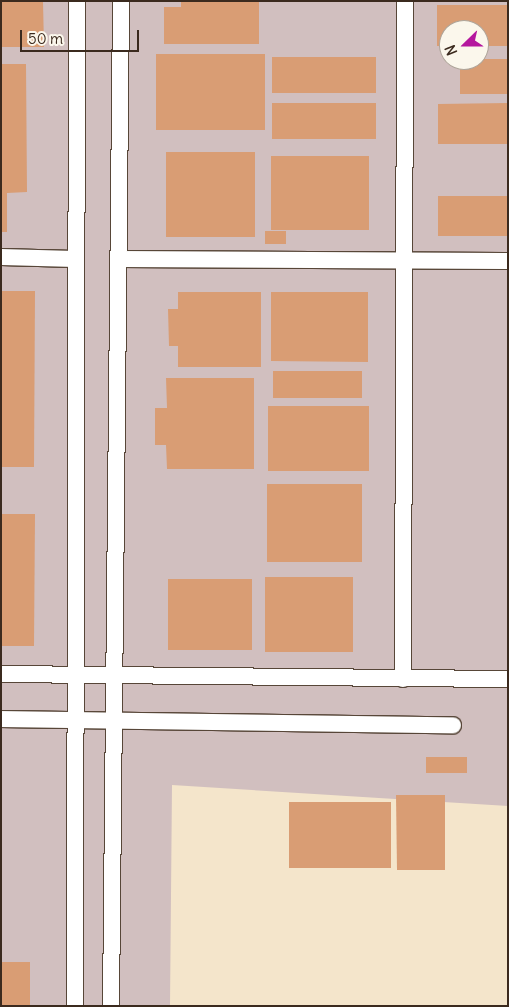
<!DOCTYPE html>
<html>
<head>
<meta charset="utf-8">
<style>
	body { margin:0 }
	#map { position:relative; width:509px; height:1007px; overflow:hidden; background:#f4e5cb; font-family:Delius,sans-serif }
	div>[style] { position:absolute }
	.industrial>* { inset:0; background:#d1bfbf }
	.building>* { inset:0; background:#d99d74 }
	.roads { filter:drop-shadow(1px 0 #574638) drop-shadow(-1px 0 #574638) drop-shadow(0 1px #574638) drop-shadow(0 -1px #574638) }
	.minor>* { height:16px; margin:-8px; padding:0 8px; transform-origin:8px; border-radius:8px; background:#fff }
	span { translate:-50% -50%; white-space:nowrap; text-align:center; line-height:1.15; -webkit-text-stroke:5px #fbf7ec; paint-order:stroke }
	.frame { position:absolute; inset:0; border:2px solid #3b2a1e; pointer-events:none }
	.north { position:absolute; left:439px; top:20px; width:50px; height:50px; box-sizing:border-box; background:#fbf7ec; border:1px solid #aea59a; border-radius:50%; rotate:248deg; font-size:14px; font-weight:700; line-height:20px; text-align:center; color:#3b2a1e }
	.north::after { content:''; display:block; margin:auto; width:18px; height:22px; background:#b5179e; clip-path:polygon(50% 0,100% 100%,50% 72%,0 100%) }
	.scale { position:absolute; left:20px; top:30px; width:119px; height:22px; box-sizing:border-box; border:2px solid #3b2a1e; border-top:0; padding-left:6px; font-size:15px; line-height:18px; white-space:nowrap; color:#3b2a1e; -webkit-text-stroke:4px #fbf7ec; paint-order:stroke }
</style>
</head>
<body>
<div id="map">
	<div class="industrial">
		<div style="clip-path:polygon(evenodd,1px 1px,508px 1px,508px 806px,172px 785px,170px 1006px,1px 1006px,1px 1px,449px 30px,479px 30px,479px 60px,449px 60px,449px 30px)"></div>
	</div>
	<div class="building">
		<div style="clip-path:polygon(1px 1px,43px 1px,44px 47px,1px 47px)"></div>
		<div style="clip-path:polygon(181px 1px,259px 1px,259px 44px,164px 44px,164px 7px,181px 7px)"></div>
		<div style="clip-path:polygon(437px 5px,508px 5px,508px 46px,479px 46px,479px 30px,449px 30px,449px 46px,437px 46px)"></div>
		<div style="clip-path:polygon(156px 54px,265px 54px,265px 130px,156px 130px)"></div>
		<div style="clip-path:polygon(272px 57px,376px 57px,376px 93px,272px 93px)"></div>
		<div style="clip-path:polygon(479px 59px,508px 59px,508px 94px,460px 94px,460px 60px)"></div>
		<div style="clip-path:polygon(1px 64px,26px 64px,27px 192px,7px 193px,7px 232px,1px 232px)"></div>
		<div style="clip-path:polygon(272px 103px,376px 103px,376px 139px,272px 139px)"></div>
		<div style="clip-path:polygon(508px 103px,508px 144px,438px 144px,438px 104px)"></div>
		<div style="clip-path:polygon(166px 152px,255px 152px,255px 237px,166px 237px)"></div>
		<div style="clip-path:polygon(271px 156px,369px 156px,369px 230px,271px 230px)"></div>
		<div style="clip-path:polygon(438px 196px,508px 196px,508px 236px,438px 236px)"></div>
		<div style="clip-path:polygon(265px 231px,286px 231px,286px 244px,265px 244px)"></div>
		<div style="clip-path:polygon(1px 291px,35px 291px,34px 467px,1px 467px)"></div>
		<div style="clip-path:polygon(178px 292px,261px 292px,261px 367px,178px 367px,178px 346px,169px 346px,168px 309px,178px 309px)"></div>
		<div style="clip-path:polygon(271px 292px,368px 292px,368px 362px,271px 361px)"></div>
		<div style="clip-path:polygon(273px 371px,362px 371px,362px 398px,273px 398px)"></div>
		<div style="clip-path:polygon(166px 378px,254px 378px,254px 469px,167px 469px,166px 445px,155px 445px,155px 408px,167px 408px)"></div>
		<div style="clip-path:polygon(268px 406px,369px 406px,369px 471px,268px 471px)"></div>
		<div style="clip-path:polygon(267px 484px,362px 484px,362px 562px,267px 562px)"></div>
		<div style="clip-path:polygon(1px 514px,35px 514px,34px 646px,1px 646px)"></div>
		<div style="clip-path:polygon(265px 577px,353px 577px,353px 652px,265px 652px)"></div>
		<div style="clip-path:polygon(168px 579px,252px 579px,252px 650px,168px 650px)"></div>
		<div style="clip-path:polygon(426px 757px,467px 757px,467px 773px,426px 773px)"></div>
		<div style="clip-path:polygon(396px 795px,445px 795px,445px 870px,397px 870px)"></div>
		<div style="clip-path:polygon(289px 802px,391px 802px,391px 868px,289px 868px)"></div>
		<div style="clip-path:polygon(1px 962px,30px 962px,30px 1006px,1px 1006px)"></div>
	</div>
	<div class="roads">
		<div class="minor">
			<div style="left:1px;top:257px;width:74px;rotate:1.5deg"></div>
			<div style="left:119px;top:259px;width:389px;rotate:0.3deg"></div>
			<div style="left:1px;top:674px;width:507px;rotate:0.57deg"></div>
			<div style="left:403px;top:679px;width:678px;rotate:-89.83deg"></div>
			<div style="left:1px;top:719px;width:452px;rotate:0.8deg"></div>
			<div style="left:75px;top:1006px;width:1005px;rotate:-89.89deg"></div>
			<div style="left:111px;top:1006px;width:1005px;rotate:-89.43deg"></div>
		</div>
	</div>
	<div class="frame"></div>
	<div class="north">N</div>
	<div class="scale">50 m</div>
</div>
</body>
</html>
